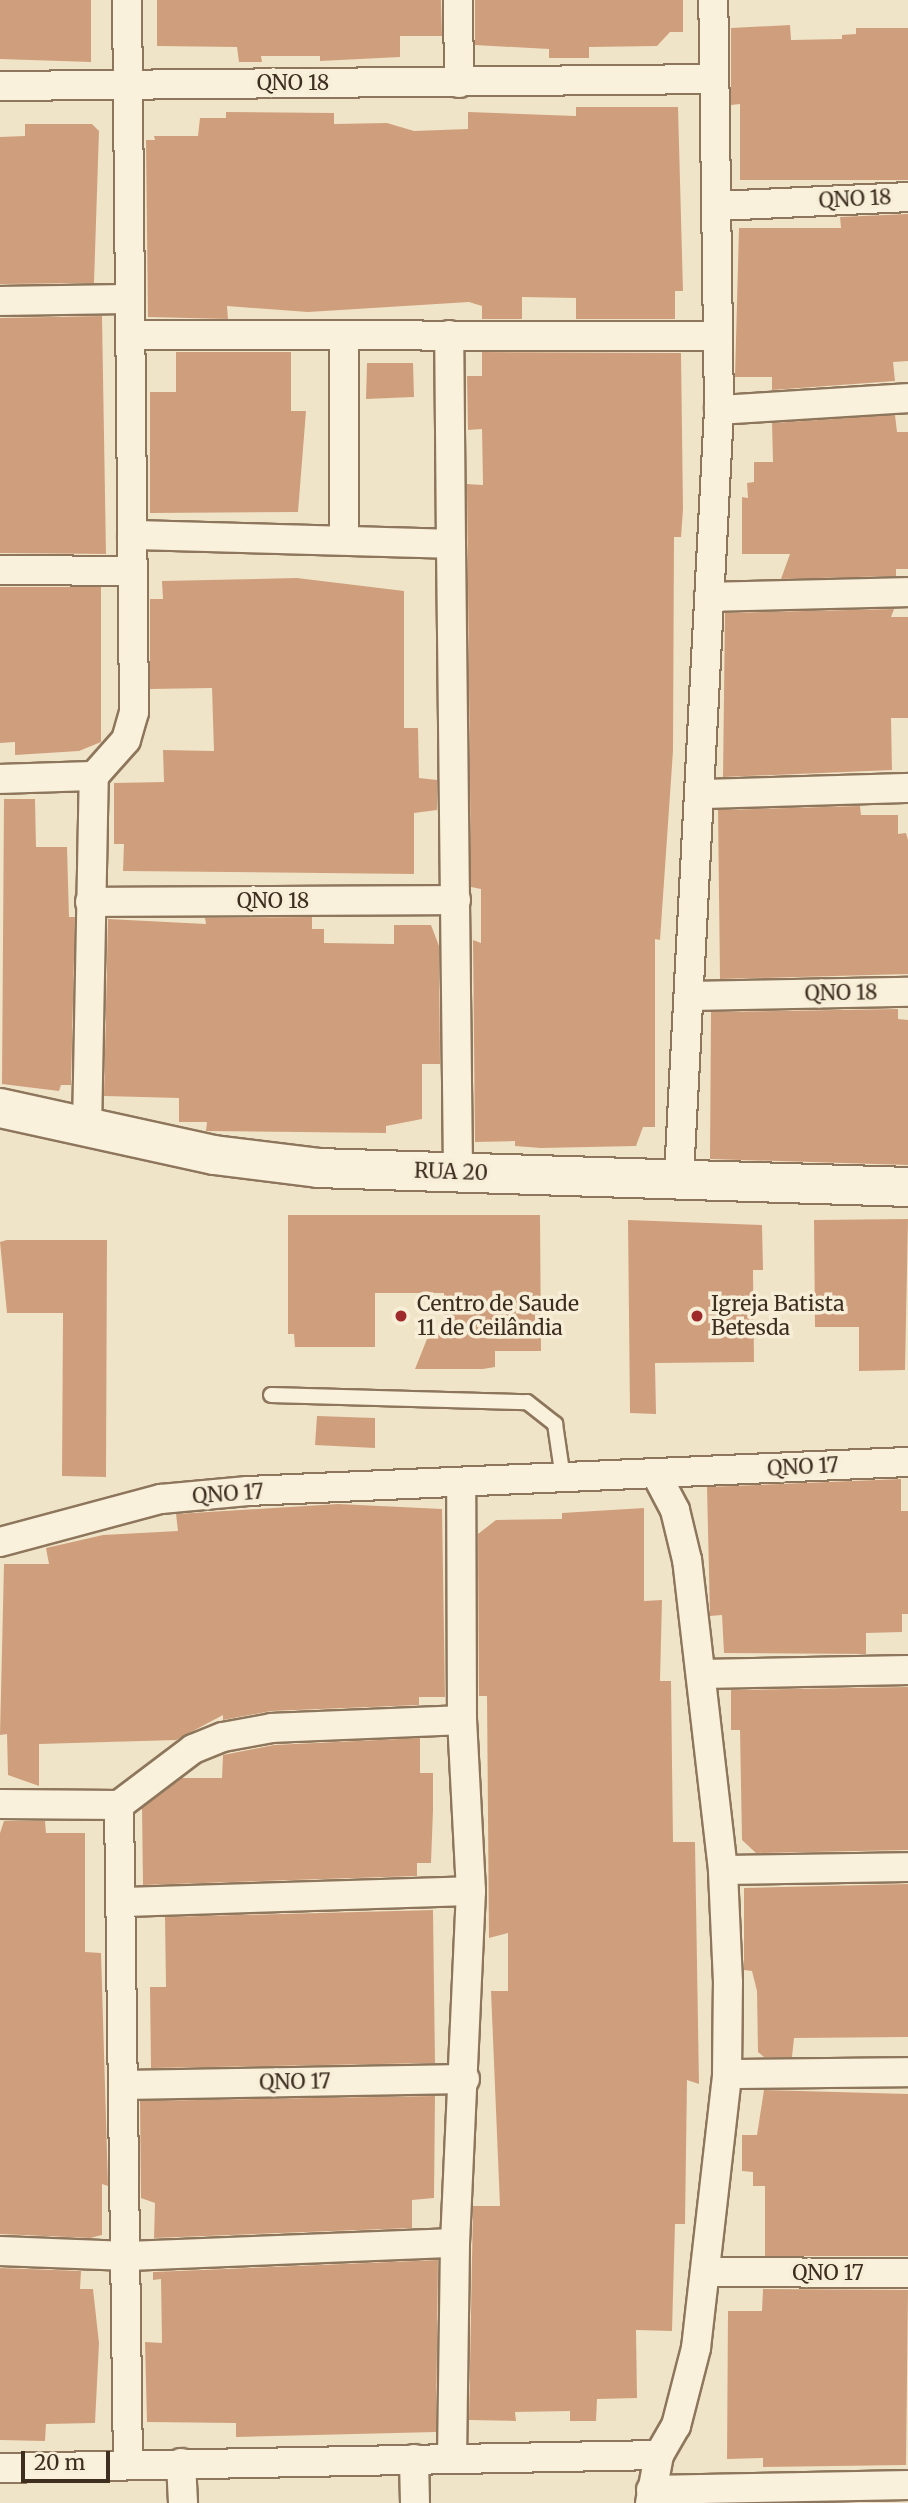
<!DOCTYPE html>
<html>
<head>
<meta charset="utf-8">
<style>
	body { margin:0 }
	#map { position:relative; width:908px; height:2503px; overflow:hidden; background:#f0e4c8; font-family:Merriweather,serif }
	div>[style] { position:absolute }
	.building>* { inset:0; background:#cf9f7d }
	.roads { filter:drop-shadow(2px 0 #8d765c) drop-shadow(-2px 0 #8d765c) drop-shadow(0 2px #8d765c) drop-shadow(0 -2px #8d765c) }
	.lane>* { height:14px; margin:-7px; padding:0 7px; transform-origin:7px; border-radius:7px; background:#faf1dc }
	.street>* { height:28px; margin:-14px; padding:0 14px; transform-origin:14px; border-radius:14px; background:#faf1dc }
	.secondary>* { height:38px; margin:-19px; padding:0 19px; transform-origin:19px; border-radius:19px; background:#faf1dc }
	.dots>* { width:19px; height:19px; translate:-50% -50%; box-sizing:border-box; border:4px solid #f7eed8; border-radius:50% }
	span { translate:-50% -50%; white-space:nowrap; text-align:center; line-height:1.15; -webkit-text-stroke:7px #f7eed8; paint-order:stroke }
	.street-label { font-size:21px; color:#3d2e20 }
	.poi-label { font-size:21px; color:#3d2e20 }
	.left { translate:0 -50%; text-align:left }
	.scale { position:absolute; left:21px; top:2451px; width:89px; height:32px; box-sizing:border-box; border:4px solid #3d2e20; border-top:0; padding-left:9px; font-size:21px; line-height:24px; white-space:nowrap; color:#3d2e20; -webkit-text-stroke:5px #f7eed8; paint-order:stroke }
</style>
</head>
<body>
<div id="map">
	<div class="building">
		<div style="clip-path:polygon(0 0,91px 0,91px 62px,0 59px)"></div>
		<div style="clip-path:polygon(157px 0,441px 0,442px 36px,400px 36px,400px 57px,320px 61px,320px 56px,261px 56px,262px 62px,239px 62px,237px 47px,157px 46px)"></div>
		<div style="clip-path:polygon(475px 0,683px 0,683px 32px,670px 32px,657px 46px,589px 47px,589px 58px,549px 58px,549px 49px,475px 45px)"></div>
		<div style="clip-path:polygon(790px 25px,791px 40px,842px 39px,842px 35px,856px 34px,856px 28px,908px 28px,908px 180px,740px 180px,740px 104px,731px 105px,731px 28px)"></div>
		<div style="clip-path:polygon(576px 107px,678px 107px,683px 291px,675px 291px,675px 319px,576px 319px,576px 298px,522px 297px,522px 319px,482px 319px,482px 306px,469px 302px,308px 312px,227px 306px,228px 319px,148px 317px,146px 140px,155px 140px,154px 136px,198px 136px,200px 118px,226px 118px,226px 112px,334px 113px,334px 124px,387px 123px,414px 131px,468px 129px,468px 112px,576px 116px)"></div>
		<div style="clip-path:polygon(25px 124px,92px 124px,99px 131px,94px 283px,0 284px,0 137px,25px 136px)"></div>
		<div style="clip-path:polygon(908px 214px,908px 361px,893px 362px,895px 381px,772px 390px,772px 377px,735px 377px,739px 228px,841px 228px,840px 217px)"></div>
		<div style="clip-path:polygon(102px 316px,106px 554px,0 553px,0 318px)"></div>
		<div style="clip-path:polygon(176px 352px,291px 352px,291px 411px,306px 411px,298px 512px,150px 513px,150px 392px,176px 392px)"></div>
		<div style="clip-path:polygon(482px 352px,681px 353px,683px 509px,681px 537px,674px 537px,673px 751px,660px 940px,655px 939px,655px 1127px,643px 1127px,636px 1146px,541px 1148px,515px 1146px,515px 1141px,475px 1142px,473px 940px,481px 943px,481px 889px,471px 887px,467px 484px,483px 485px,482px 429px,468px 430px,467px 376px,482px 376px)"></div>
		<div style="clip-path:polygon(367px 363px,413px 363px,414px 397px,366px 399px)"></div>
		<div style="clip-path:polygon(895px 415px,897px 432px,908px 432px,908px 569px,896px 569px,896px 576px,781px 579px,790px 554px,742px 554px,742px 497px,748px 498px,747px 483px,754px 482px,754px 462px,773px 462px,772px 423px)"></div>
		<div style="clip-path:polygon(297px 578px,404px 591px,404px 728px,418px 728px,419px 778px,437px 780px,437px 810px,414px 813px,414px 874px,123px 871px,124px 844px,114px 844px,114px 783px,164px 782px,163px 750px,214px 751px,212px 688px,150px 689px,150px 599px,163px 599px,162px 581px)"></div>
		<div style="clip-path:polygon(0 587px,101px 587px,101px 742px,79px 751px,15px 755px,15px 742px,0 743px)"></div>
		<div style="clip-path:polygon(894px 609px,891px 617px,908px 617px,908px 718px,891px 718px,892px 770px,723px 777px,725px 613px)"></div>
		<div style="clip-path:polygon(4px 799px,35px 799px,36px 847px,67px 847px,69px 917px,75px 917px,71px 1085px,61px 1085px,59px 1091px,2px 1084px)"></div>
		<div style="clip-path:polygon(860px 806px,861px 815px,898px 815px,898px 834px,906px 833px,908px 840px,908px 974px,720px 979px,718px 810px)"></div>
		<div style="clip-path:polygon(312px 917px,312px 929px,324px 929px,324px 943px,394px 944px,394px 925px,431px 925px,439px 946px,440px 1064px,422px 1064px,422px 1119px,386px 1126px,386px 1133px,206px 1131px,207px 1122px,179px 1122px,179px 1098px,104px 1096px,108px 919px,206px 924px,205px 918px)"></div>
		<div style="clip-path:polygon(898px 1009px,898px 1019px,908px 1020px,908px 1165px,710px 1159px,711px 1012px)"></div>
		<div style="clip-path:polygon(288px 1215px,540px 1215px,541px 1351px,495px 1351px,495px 1367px,483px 1369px,415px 1369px,427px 1339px,444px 1327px,444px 1293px,375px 1293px,375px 1347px,295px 1347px,294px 1334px,288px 1334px)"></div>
		<div style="clip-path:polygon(908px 1219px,905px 1370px,859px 1371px,859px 1327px,815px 1327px,814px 1220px)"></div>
		<div style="clip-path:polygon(628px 1220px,762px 1225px,763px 1270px,753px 1270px,754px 1362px,655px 1363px,656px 1414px,630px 1413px)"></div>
		<div style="clip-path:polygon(7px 1240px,107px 1240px,106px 1477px,62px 1476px,63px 1313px,7px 1313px,0 1242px)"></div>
		<div style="clip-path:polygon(317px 1416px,375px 1418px,375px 1448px,315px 1445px)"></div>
		<div style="clip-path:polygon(901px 1479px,901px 1511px,908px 1511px,908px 1614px,902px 1614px,902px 1632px,866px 1633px,866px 1654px,724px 1653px,722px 1615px,710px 1616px,707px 1487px)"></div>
		<div style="clip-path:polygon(338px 1504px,442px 1509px,445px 1697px,419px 1697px,419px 1705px,271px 1711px,223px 1720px,223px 1715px,176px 1740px,39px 1744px,39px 1786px,8px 1775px,7px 1734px,0 1735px,4px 1564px,49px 1564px,46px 1548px,103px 1535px,178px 1531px,176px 1514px)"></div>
		<div style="clip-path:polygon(644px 1508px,644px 1601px,662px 1600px,660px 1681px,671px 1681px,673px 1842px,695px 1842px,699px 2084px,687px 2080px,685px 2224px,675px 2224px,672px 2331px,636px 2330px,637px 2398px,597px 2399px,596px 2421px,570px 2421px,570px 2411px,515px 2412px,516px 2421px,469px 2420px,473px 2206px,500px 2206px,491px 1991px,508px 1991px,508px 1933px,489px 1938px,487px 1696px,479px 1696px,478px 1534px,496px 1520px,562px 1519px,562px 1513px)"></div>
		<div style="clip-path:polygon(908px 1687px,908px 1850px,756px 1853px,742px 1840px,740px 1730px,731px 1730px,731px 1690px)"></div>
		<div style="clip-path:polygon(420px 1738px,420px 1773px,433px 1773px,433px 1810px,431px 1863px,417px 1863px,417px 1876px,143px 1885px,142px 1808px,182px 1778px,222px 1778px,223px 1755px,274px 1745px)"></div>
		<div style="clip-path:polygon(4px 1821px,45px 1821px,46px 1833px,85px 1833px,85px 1952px,101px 1953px,108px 2186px,102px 2184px,102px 2235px,90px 2238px,0 2234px,0 1833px)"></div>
		<div style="clip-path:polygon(908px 1884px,908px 2037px,794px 2038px,792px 2057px,764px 2057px,758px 2052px,757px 1991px,752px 1971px,744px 1970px,744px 1888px)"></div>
		<div style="clip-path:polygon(433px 1910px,435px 2063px,151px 2068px,150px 1987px,166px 1987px,165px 1917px)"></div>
		<div style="clip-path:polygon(764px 2090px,908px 2094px,908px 2256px,765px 2256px,765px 2186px,753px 2186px,753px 2172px,742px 2171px,742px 2135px,757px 2135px)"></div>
		<div style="clip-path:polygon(435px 2096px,434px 2198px,412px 2200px,412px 2228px,154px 2238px,155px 2203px,141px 2198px,140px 2101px)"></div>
		<div style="clip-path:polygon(438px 2260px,436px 2432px,236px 2437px,236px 2423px,147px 2422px,145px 2342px,162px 2343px,161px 2279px,153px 2280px,153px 2272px)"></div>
		<div style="clip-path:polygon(0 2268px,81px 2271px,80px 2289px,93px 2289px,99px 2343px,95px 2423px,46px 2424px,45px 2441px,0 2440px)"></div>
		<div style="clip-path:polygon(763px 2289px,908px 2290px,906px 2465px,763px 2467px,763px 2458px,727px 2459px,728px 2311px,762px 2311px)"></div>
	</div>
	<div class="roads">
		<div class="lane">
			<div style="left:271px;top:1395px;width:256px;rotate:1.6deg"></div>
			<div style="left:527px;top:1402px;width:36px;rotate:38deg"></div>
			<div style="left:555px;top:1424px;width:55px;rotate:81.6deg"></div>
		</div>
		<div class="street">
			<div style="left:458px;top:0;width:83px;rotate:89.3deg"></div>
			<div style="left:0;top:86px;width:710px;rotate:-0.56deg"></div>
			<div style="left:718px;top:206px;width:190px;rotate:-2.7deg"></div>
			<div style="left:0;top:301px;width:128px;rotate:-0.9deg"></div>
			<div style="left:131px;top:335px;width:586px;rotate:0.1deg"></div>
			<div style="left:719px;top:410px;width:189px;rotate:-3.6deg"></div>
			<div style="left:132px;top:535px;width:319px;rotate:1.6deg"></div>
			<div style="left:451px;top:544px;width:209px;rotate:-90.5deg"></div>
			<div style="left:344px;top:538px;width:199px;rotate:-90deg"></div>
			<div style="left:451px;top:544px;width:629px;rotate:89.36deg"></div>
			<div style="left:0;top:570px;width:132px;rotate:0.4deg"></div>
			<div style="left:709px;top:597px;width:199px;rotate:-1.4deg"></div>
			<div style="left:0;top:779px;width:94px;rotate:-1.8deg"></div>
			<div style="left:702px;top:794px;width:206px;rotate:-1.7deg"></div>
			<div style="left:90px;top:902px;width:366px;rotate:-0.3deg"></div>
			<div style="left:691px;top:996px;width:217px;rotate:-1.1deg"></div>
			<div style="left:87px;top:1130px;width:354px;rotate:-88.9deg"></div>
			<div style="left:94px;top:776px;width:48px;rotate:-48.4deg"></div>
			<div style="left:126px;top:740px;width:29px;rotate:-74deg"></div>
			<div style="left:134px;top:712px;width:712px;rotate:-90.56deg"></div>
			<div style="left:679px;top:1176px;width:767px;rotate:-87.01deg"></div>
			<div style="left:719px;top:410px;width:410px;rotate:-90.8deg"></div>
			<div style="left:0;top:1542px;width:167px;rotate:-15deg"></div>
			<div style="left:161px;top:1499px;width:87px;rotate:-5.3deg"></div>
			<div style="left:248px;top:1491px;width:661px;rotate:-2.52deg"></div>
			<div style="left:702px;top:1674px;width:206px;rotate:-1.1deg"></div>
			<div style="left:0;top:1804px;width:119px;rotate:0.5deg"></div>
			<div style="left:119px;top:1805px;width:93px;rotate:-37.1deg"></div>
			<div style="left:193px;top:1749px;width:32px;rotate:-22deg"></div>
			<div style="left:223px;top:1737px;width:50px;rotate:-10.4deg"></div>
			<div style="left:272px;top:1728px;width:190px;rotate:-2.4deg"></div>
			<div style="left:119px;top:1805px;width:659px;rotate:89.22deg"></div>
			<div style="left:723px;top:1870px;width:185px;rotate:-0.9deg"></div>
			<div style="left:123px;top:1902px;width:348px;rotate:-1.8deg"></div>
			<div style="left:727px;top:2074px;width:181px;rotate:-0.6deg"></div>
			<div style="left:124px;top:2085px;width:341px;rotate:-1deg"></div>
			<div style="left:0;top:2251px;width:128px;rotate:2.2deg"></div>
			<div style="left:128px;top:2256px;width:327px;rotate:-2.3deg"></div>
			<div style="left:705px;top:2272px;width:203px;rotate:0.3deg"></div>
			<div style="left:414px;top:2459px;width:44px;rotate:88.7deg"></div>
			<div style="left:452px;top:2459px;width:216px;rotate:-89.2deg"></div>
			<div style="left:455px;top:2243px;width:352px;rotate:-87.4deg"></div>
			<div style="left:471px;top:1891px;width:171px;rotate:-93deg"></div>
			<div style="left:462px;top:1720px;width:236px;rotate:-90.2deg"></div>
			<div style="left:181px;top:2463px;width:40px;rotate:87.1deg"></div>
			<div style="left:0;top:2468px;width:659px;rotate:-1.13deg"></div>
			<div style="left:651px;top:2490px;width:257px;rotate:-1.1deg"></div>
			<div style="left:650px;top:2503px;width:49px;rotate:-79.4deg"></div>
			<div style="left:659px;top:2455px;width:34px;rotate:-60deg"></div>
			<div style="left:676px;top:2426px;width:81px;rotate:-75.6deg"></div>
			<div style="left:696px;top:2348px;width:276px;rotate:-83.5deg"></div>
			<div style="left:727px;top:2074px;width:92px;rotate:-89.4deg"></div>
			<div style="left:728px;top:1982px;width:112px;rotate:-92.6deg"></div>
			<div style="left:723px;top:1870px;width:312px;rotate:-96.6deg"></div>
			<div style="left:687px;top:1560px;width:51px;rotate:-103.5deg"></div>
			<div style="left:675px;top:1510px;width:41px;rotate:-117.8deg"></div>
		</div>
		<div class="secondary">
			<div style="left:0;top:1108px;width:219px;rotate:12.4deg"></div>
			<div style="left:214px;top:1155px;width:105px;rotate:7.1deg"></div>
			<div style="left:318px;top:1168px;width:590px;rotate:1.84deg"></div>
		</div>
	</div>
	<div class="dots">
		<div style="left:401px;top:1316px;background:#9e2a2b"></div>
		<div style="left:697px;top:1316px;background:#9e2a2b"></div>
	</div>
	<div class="street-label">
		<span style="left:293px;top:83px">QNO 18</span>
		<span style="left:855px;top:199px;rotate:-3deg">QNO 18</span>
		<span style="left:273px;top:901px">QNO 18</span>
		<span style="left:841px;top:993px;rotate:-1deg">QNO 18</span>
		<span style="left:451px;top:1172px;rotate:2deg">RUA 20</span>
		<span style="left:803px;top:1467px;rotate:-3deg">QNO 17</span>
		<span style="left:228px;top:1494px;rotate:-4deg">QNO 17</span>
		<span style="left:295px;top:2082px;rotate:-1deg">QNO 17</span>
		<span style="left:828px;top:2273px">QNO 17</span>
	</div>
	<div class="poi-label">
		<span class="left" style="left:417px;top:1316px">Centro de Saude<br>11 de Ceilândia</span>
		<span class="left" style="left:711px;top:1316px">Igreja Batista<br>Betesda</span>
	</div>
	<div class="scale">20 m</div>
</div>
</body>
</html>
